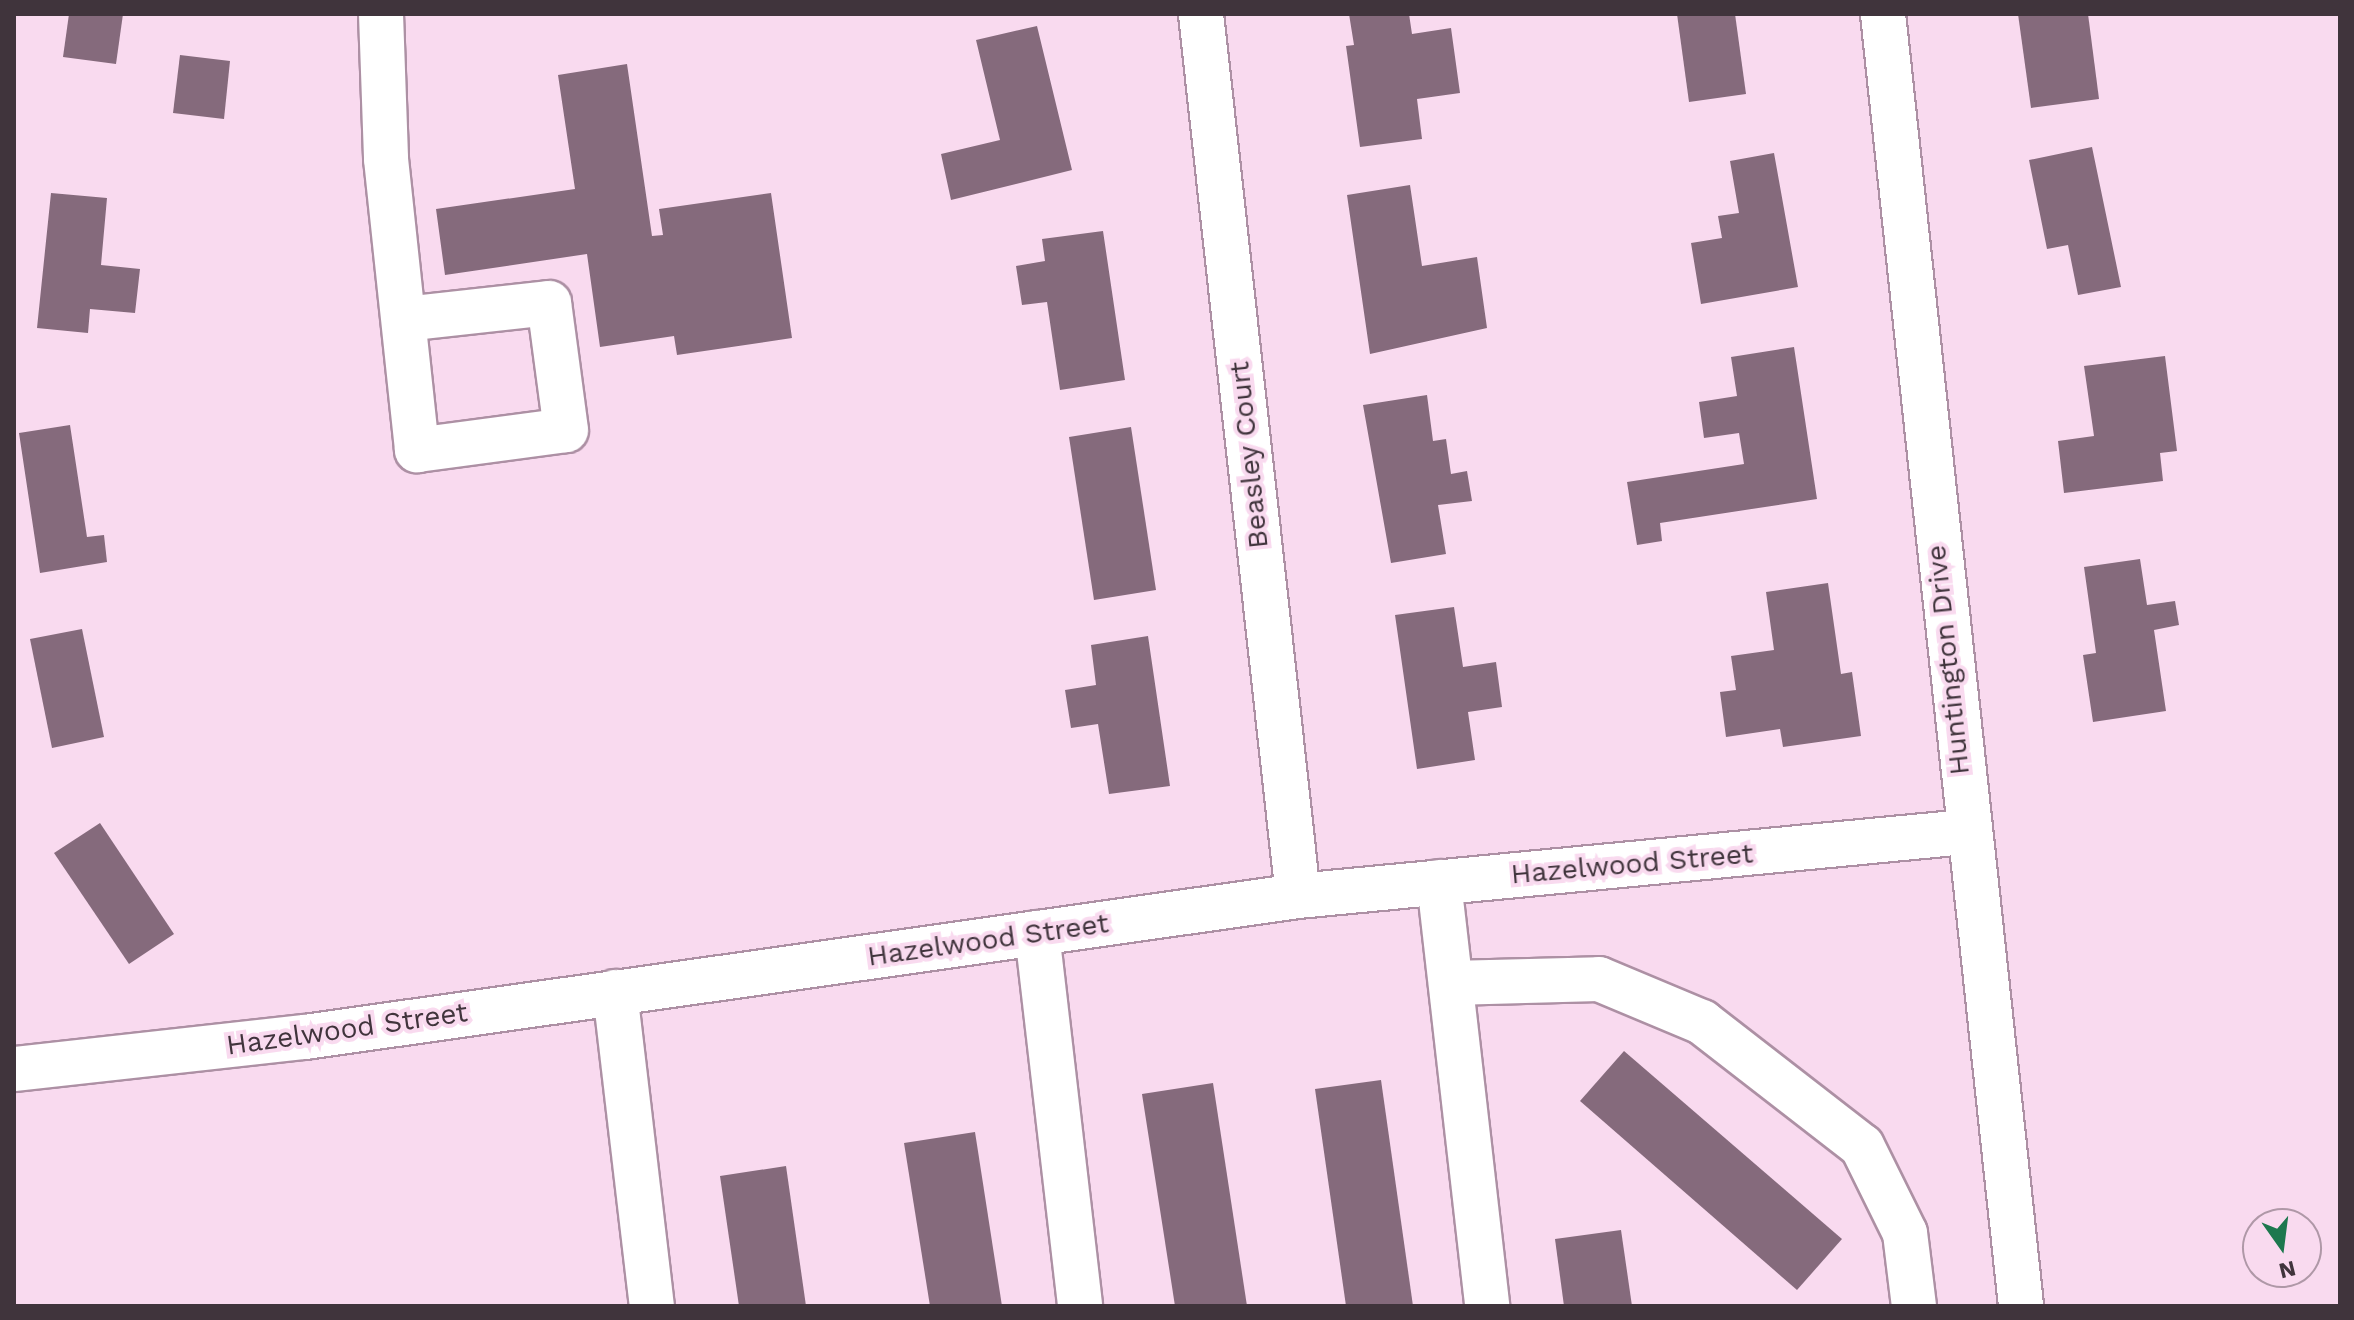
<!DOCTYPE html>
<html>
<head>
<meta charset="utf-8">
<style>
	body { margin:0 }
	#map { position:relative; width:2354px; height:1320px; overflow:hidden; background:#f9daef; font-family:"Work Sans",sans-serif }
	div>[style] { position:absolute }
	.building>* { inset:0; background:#856a7c }
	.roads { filter:drop-shadow(2px 0 #ad90a4) drop-shadow(-2px 0 #ad90a4) drop-shadow(0 2px #ad90a4) drop-shadow(0 -2px #ad90a4) }
	.minor>* { height:44px; margin:-22px; padding:0 22px; transform-origin:22px; border-radius:22px; background:#fff }
	span { translate:-50% -50%; white-space:nowrap; text-align:center; line-height:1.15; -webkit-text-stroke:8px #f9daef; paint-order:stroke }
	.street-label { font-size:28px; color:#40343c }
	.frame { position:absolute; inset:0; border:16px solid #40343c; pointer-events:none }
	.north { position:absolute; left:2242px; top:1208px; width:80px; height:80px; box-sizing:border-box; background:#f9daef; border:2px solid #af98a7; border-radius:50%; rotate:166deg; font-size:22px; font-weight:700; line-height:32px; text-align:center; color:#40343c }
	.north::after { content:''; display:block; margin:auto; width:28px; height:36px; background:#1d784e; clip-path:polygon(50% 0,100% 100%,50% 72%,0 100%) }
</style>
</head>
<body>
<div id="map">
	<div class="building">
		<div style="clip-path:polygon(69px 14px,123px 14px,116px 64px,63px 57px)"></div>
		<div style="clip-path:polygon(1349px 14px,1409px 14px,1412px 34px,1451px 28px,1460px 93px,1417px 99px,1422px 139px,1360px 147px,1346px 46px,1354px 45px)"></div>
		<div style="clip-path:polygon(1677px 14px,1735px 14px,1746px 94px,1689px 102px)"></div>
		<div style="clip-path:polygon(2018px 14px,2088px 14px,2099px 99px,2031px 108px)"></div>
		<div style="clip-path:polygon(1037px 26px,1072px 170px,951px 200px,941px 154px,1000px 140px,976px 40px)"></div>
		<div style="clip-path:polygon(180px 55px,230px 61px,224px 119px,173px 113px)"></div>
		<div style="clip-path:polygon(627px 64px,652px 236px,663px 235px,659px 209px,771px 193px,792px 338px,677px 355px,674px 336px,600px 347px,587px 254px,445px 275px,436px 209px,575px 189px,558px 75px)"></div>
		<div style="clip-path:polygon(2092px 147px,2121px 287px,2078px 295px,2068px 245px,2047px 249px,2029px 160px)"></div>
		<div style="clip-path:polygon(1774px 153px,1798px 287px,1701px 304px,1691px 243px,1722px 238px,1718px 216px,1739px 213px,1730px 161px)"></div>
		<div style="clip-path:polygon(1410px 185px,1422px 266px,1477px 257px,1487px 328px,1370px 354px,1347px 195px)"></div>
		<div style="clip-path:polygon(51px 193px,107px 198px,101px 265px,140px 269px,135px 313px,90px 309px,88px 333px,37px 328px)"></div>
		<div style="clip-path:polygon(1103px 231px,1125px 380px,1060px 390px,1047px 302px,1022px 305px,1016px 266px,1045px 261px,1042px 239px)"></div>
		<div style="clip-path:polygon(1794px 347px,1817px 499px,1660px 523px,1662px 541px,1637px 545px,1627px 482px,1744px 464px,1739px 433px,1704px 438px,1699px 402px,1737px 396px,1731px 357px)"></div>
		<div style="clip-path:polygon(2165px 356px,2177px 451px,2160px 453px,2163px 481px,2064px 493px,2058px 441px,2094px 436px,2084px 366px)"></div>
		<div style="clip-path:polygon(1427px 395px,1433px 441px,1446px 439px,1451px 474px,1467px 471px,1472px 501px,1438px 505px,1446px 554px,1391px 563px,1363px 405px)"></div>
		<div style="clip-path:polygon(70px 425px,87px 537px,104px 535px,107px 562px,40px 573px,19px 433px)"></div>
		<div style="clip-path:polygon(1131px 427px,1156px 590px,1094px 600px,1069px 437px)"></div>
		<div style="clip-path:polygon(2140px 559px,2147px 605px,2175px 601px,2179px 625px,2154px 630px,2166px 711px,2093px 722px,2083px 655px,2096px 653px,2084px 567px)"></div>
		<div style="clip-path:polygon(1828px 583px,1841px 674px,1852px 672px,1861px 736px,1783px 747px,1780px 729px,1726px 737px,1720px 692px,1736px 690px,1731px 656px,1774px 650px,1766px 592px)"></div>
		<div style="clip-path:polygon(1454px 607px,1463px 667px,1496px 662px,1502px 707px,1468px 712px,1475px 760px,1417px 769px,1395px 615px)"></div>
		<div style="clip-path:polygon(82px 629px,104px 737px,52px 748px,30px 639px)"></div>
		<div style="clip-path:polygon(1148px 636px,1170px 786px,1109px 794px,1098px 724px,1071px 728px,1065px 690px,1096px 685px,1091px 645px)"></div>
		<div style="clip-path:polygon(100px 823px,174px 934px,129px 964px,54px 853px)"></div>
		<div style="clip-path:polygon(1624px 1051px,1842px 1239px,1797px 1290px,1580px 1101px)"></div>
		<div style="clip-path:polygon(1381px 1080px,1413px 1306px,1346px 1306px,1315px 1089px)"></div>
		<div style="clip-path:polygon(1213px 1083px,1247px 1306px,1175px 1306px,1142px 1094px)"></div>
		<div style="clip-path:polygon(975px 1132px,1002px 1306px,930px 1306px,904px 1143px)"></div>
		<div style="clip-path:polygon(786px 1166px,806px 1306px,739px 1306px,720px 1176px)"></div>
		<div style="clip-path:polygon(1621px 1230px,1632px 1306px,1564px 1306px,1555px 1239px)"></div>
	</div>
	<div class="roads">
		<div class="minor">
			<div style="left:381px;top:14px;width:145px;rotate:88deg"></div>
			<div style="left:386px;top:159px;width:293px;rotate:83.9deg"></div>
			<div style="left:417px;top:450px;width:150px;rotate:-7.6deg"></div>
			<div style="left:566px;top:430px;width:128px;rotate:-97.6deg"></div>
			<div style="left:549px;top:303px;width:145px;rotate:173.7deg"></div>
			<div style="left:1201px;top:14px;width:887px;rotate:83.72deg"></div>
			<div style="left:1883px;top:14px;width:1299px;rotate:83.9deg"></div>
			<div style="left:1439px;top:882px;width:427px;rotate:83.5deg"></div>
			<div style="left:1037px;top:933px;width:375px;rotate:83.4deg"></div>
			<div style="left:1451px;top:983px;width:148px;rotate:-1.5deg"></div>
			<div style="left:1599px;top:979px;width:112px;rotate:22.7deg"></div>
			<div style="left:1702px;top:1022px;width:202px;rotate:37.8deg"></div>
			<div style="left:1862px;top:1146px;width:97px;rotate:63.7deg"></div>
			<div style="left:1905px;top:1233px;width:74px;rotate:83deg"></div>
			<div style="left:615px;top:992px;width:316px;rotate:83.3deg"></div>
			<div style="left:14px;top:1069px;width:293px;rotate:-6.3deg"></div>
			<div style="left:305px;top:1037px;width:1003px;rotate:-8.08deg"></div>
			<div style="left:1298px;top:896px;width:670px;rotate:-5.48deg"></div>
		</div>
	</div>
	<div class="street-label">
		<span style="left:1249px;top:455px;rotate:-96deg">Beasley Court</span>
		<span style="left:1948px;top:660px;rotate:-96deg">Huntington Drive</span>
		<span style="left:1632px;top:864px;rotate:-5deg">Hazelwood Street</span>
		<span style="left:988px;top:940px;rotate:-8deg">Hazelwood Street</span>
		<span style="left:347px;top:1029px;rotate:-8deg">Hazelwood Street</span>
	</div>
	<div class="frame"></div>
	<div class="north">N</div>
</div>
</body>
</html>
